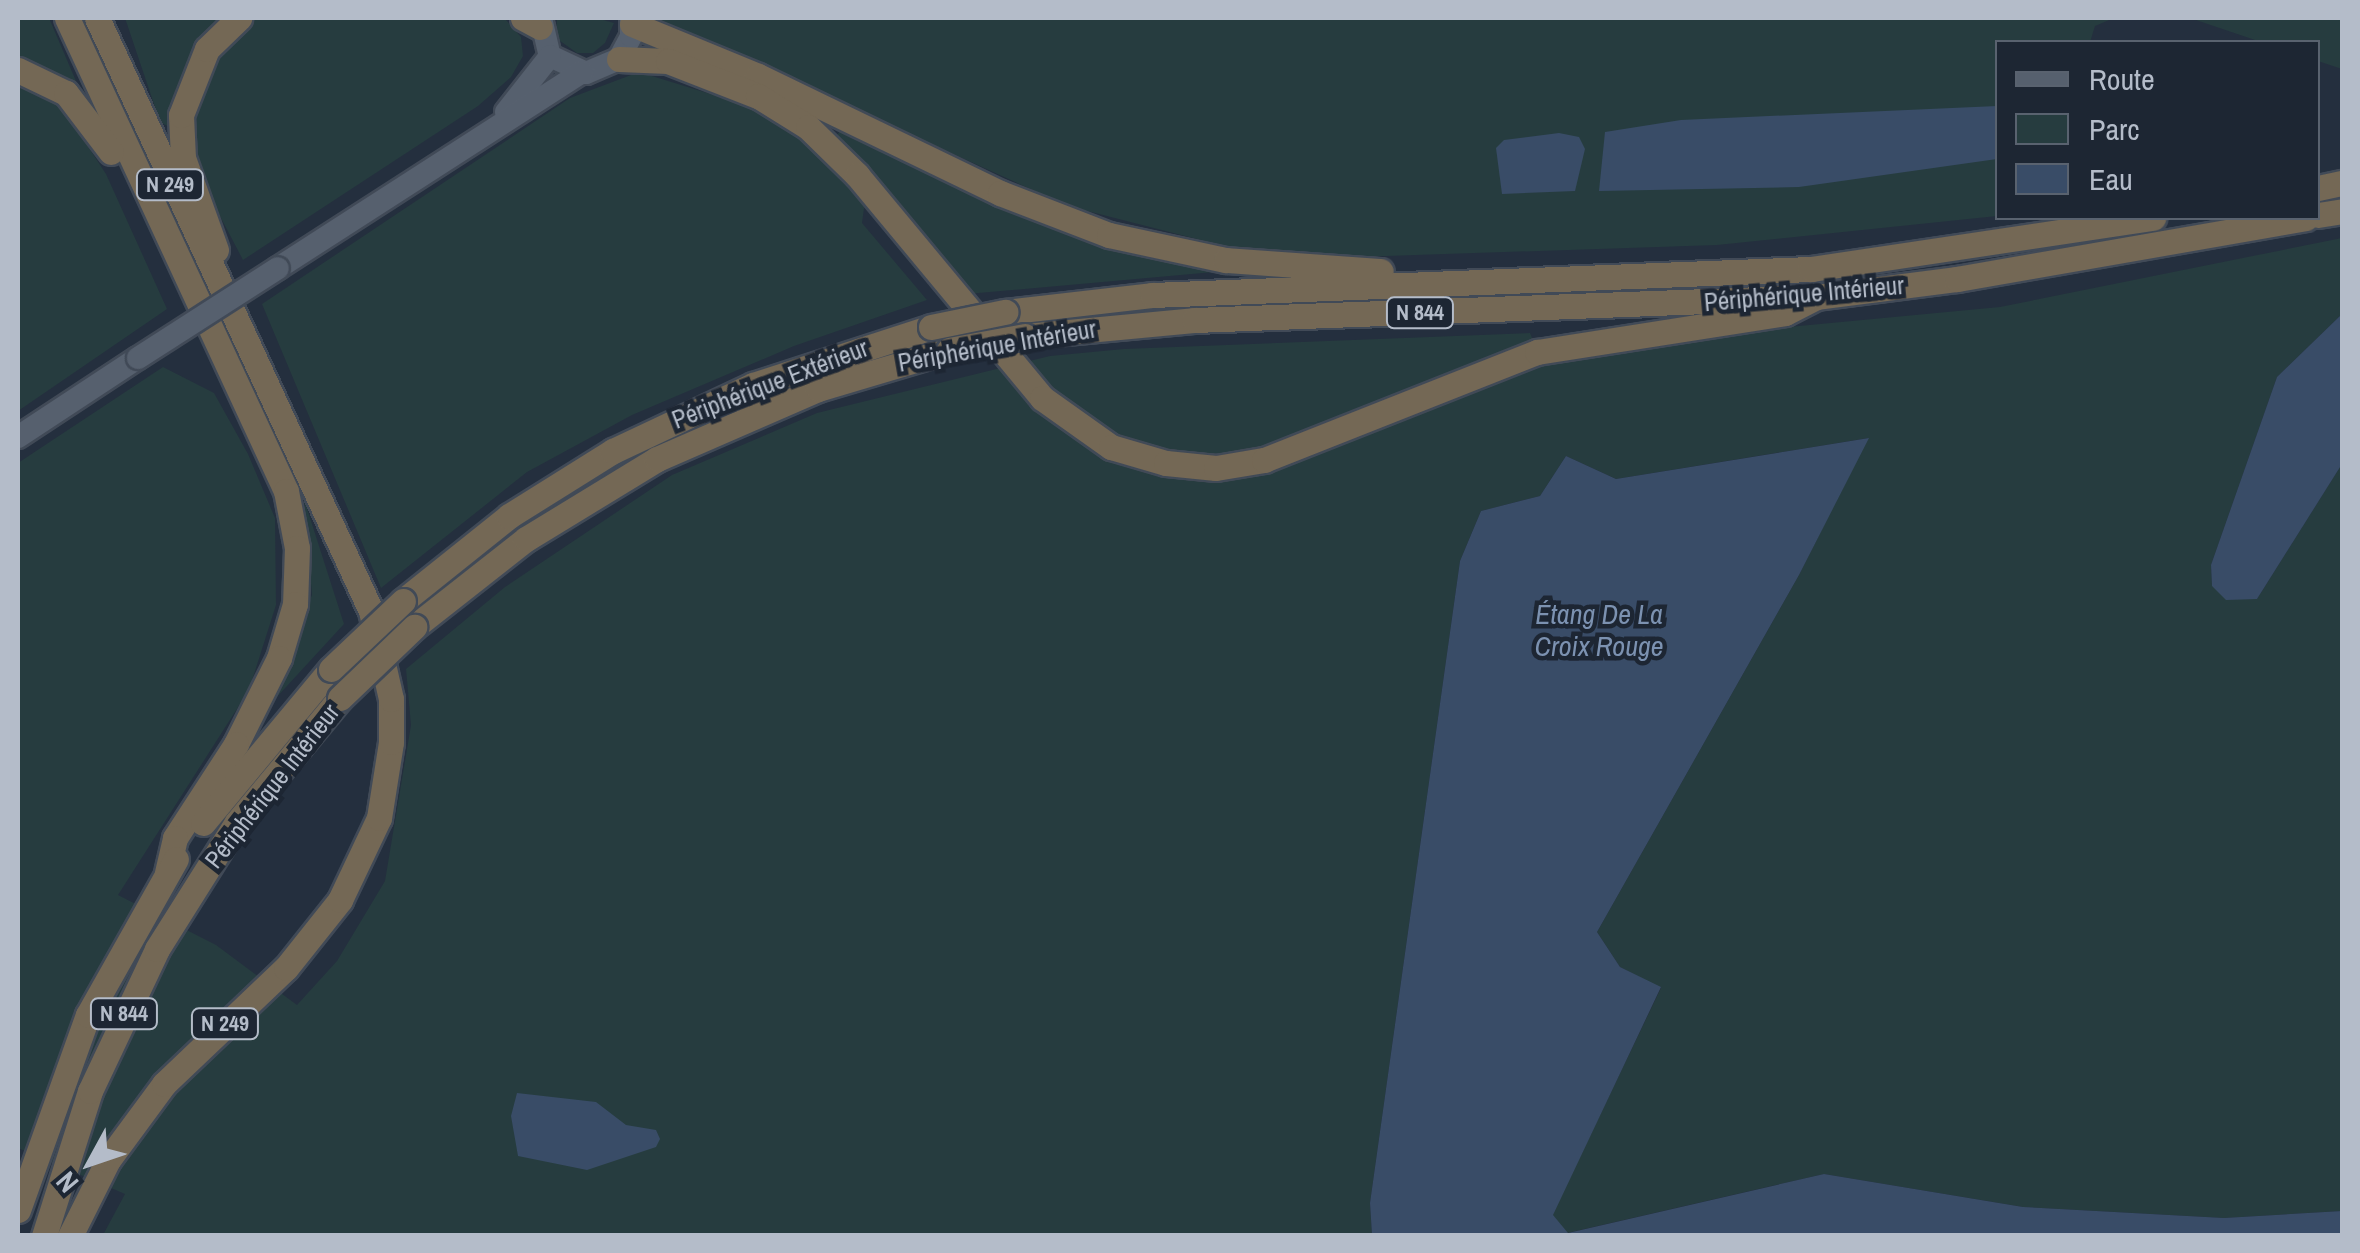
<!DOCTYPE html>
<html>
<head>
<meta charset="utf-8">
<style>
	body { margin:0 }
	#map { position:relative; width:2360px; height:1253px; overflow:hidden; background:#242f3e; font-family:"Archivo Narrow",sans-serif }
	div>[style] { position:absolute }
	.green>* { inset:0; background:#263c3f }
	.water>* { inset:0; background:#394c67 }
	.roads { filter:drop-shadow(2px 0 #414a57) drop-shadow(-2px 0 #414a57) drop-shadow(0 2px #414a57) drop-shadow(0 -2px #414a57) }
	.major>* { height:22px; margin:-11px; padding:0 11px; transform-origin:11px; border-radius:11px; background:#56606e }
	.highway>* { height:25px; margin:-12.5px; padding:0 12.5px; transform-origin:12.5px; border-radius:12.5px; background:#746855 }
	.bridges { filter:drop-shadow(2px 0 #414a57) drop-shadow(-2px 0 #414a57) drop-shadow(0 2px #414a57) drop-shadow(0 -2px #414a57) }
	.major-bridge>* { height:22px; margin:-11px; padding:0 11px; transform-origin:11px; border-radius:11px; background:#56606e }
	.highway-bridge>* { height:25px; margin:-12.5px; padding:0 12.5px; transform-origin:12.5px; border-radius:12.5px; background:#746855 }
	span { translate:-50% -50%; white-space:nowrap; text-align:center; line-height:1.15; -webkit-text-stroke:9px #1d2633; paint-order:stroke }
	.shield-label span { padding:2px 8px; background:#1d2633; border:2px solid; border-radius:8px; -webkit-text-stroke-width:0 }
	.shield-label { font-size:22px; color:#b4bcc9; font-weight:700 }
	.street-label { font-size:25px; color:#b4bcc9 }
	.water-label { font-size:28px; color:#7c92b1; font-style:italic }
	.frame { position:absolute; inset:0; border:20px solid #b4bcc9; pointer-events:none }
	.legend { position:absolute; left:1995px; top:40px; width:325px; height:180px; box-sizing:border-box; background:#1d2633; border:2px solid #59626f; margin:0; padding:12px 18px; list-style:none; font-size:30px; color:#b4bcc9 }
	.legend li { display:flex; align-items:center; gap:20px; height:50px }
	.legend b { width:50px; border:2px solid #59626f }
	.north { position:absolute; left:40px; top:1113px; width:100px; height:100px; -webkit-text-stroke:8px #1d2633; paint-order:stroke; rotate:230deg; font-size:28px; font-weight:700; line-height:40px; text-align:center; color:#b4bcc9 }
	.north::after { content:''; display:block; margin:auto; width:35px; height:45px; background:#b4bcc9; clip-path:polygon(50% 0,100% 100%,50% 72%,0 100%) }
</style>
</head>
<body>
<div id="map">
	<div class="green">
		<div style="clip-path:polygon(18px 18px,49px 18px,76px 81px,61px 105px,106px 174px,167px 309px,18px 411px)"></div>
		<div style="clip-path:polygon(125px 18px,506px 20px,521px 37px,523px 56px,511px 77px,478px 106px,243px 260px,200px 178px,191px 139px,160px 122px)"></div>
		<div style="clip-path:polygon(557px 18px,596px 18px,614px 23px,605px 43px,593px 53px,577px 53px,556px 38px)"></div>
		<div style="clip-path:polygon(653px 18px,2114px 18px,2095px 26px,2090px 42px,1998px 42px,1997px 216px,1717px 245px,1356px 257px,1228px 247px,1068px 206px)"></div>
		<div style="clip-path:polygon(2190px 18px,2342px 18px,2342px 69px,2318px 61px,2318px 42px,2261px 42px)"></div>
		<div style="clip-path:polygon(639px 72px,746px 105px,827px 156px,865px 201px,862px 223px,927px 300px,794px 346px,632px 415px,527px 472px,381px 588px,262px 304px,570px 98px)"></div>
		<div style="clip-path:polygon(842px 129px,1094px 245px,1214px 272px,967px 294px,836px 136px)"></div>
		<div style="clip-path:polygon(2342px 238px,2342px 314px,2277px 377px,2211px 565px,2212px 586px,2257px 599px,2342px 464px,2342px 1211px,2224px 1218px,2023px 1207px,1824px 1174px,1567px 1233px,1552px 1215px,1661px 988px,1620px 967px,1597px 932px,1799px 575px,1868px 438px,1616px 479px,1566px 456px,1540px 496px,1481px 511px,1460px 561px,1370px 1203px,1372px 1235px,103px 1235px,125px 1194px,18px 1148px,18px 463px,163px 367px,214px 393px,248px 454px,275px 518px,276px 605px,249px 690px,118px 895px,216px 945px,297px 1005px,337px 961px,385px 881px,411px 725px,406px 669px,505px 587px,672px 475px,817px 413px,1050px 356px,1124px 349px,1530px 333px,1542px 362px,1735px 332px,2000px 307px)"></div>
		<div style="clip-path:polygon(304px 499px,344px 624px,264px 711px,312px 595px)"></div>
	</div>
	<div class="water">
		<div style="clip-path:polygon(1997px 106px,1997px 159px,1799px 187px,1599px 191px,1605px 132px,1681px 120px)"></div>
		<div style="clip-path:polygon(1559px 133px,1579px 137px,1585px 149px,1575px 191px,1502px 194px,1496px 148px,1504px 140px)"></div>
		<div style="clip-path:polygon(2342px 314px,2342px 464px,2257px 599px,2226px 600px,2212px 586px,2211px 565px,2277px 377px)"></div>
		<div style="clip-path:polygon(1869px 438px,1799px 575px,1597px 932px,1620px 967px,1661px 987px,1553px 1215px,1568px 1233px,1824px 1174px,2023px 1207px,2224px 1218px,2342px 1211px,2342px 1235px,1372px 1235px,1370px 1203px,1460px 561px,1481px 511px,1540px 496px,1566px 456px,1616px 479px)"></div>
		<div style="clip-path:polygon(517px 1093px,596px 1102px,626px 1125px,656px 1130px,660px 1139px,656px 1147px,587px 1170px,518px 1156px,511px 1116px)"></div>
	</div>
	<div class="roads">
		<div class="major">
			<div style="left:541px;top:18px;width:39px;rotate:77deg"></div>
			<div style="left:550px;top:56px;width:40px;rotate:25deg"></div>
			<div style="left:586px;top:73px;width:36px;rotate:-23deg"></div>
			<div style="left:619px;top:59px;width:26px;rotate:-62deg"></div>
			<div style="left:631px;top:36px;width:18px;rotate:-90deg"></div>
			<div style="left:506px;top:112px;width:71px;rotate:-51.8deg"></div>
			<div style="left:278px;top:268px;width:362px;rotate:-32.8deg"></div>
			<div style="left:18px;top:437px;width:144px;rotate:-33.4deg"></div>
		</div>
		<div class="highway">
			<div style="left:67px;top:18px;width:521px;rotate:65.16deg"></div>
			<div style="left:286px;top:491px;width:58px;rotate:79.1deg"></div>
			<div style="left:297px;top:548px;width:56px;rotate:92deg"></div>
			<div style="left:295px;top:604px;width:56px;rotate:106.5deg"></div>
			<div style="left:279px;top:658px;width:96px;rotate:116.6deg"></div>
			<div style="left:236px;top:744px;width:112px;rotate:123deg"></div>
			<div style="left:175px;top:838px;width:35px;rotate:103deg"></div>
			<div style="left:523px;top:18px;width:19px;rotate:28deg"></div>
			<div style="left:632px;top:24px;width:136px;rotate:22.4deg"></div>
			<div style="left:758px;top:76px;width:269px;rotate:25.8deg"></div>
			<div style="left:1000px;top:193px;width:117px;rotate:21.1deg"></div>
			<div style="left:1109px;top:235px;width:120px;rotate:12.1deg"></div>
			<div style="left:1226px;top:260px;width:155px;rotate:4.1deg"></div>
			<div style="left:619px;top:59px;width:49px;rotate:2.3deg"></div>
			<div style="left:668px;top:61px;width:97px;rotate:21.3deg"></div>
			<div style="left:758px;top:96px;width:59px;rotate:31.8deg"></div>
			<div style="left:808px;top:127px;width:69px;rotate:44.4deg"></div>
			<div style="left:857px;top:175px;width:290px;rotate:50.3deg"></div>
			<div style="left:1042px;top:398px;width:85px;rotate:35.4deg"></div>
			<div style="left:1111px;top:447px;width:57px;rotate:16.2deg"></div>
			<div style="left:1166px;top:463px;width:50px;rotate:5.7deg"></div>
			<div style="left:1216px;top:468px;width:49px;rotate:-9.5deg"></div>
			<div style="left:1264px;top:460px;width:294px;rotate:-21.6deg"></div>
			<div style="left:1537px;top:352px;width:251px;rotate:-8.9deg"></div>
			<div style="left:1785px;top:313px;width:35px;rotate:-27deg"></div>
			<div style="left:18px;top:70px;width:53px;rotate:25.6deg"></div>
			<div style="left:66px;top:93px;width:74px;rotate:52.7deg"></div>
			<div style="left:2318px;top:188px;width:25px;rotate:-12deg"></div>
			<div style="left:2318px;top:215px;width:24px;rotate:-9deg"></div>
			<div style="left:216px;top:250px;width:98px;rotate:-109.7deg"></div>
			<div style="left:183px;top:158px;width:43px;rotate:-92.7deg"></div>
			<div style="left:181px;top:115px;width:71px;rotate:-68.5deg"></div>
			<div style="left:207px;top:49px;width:45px;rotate:-44.1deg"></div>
			<div style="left:1005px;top:312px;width:148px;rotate:-6.6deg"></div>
			<div style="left:1152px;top:295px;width:660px;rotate:-2.26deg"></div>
			<div style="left:1811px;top:269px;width:346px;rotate:-8.5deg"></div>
			<div style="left:1025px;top:336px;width:170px;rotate:-5.4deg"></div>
			<div style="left:1194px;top:320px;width:622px;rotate:-2.12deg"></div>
			<div style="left:1816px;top:297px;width:142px;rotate:-7.3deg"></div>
			<div style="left:1957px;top:279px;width:354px;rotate:-9.9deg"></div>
			<div style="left:403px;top:601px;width:136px;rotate:-38.7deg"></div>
			<div style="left:509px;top:516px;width:123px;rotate:-32deg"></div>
			<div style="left:613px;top:451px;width:155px;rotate:-25.2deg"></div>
			<div style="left:753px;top:385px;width:187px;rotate:-18deg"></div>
			<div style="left:414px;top:627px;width:142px;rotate:-38.2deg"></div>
			<div style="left:526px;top:539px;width:153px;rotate:-31.4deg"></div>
			<div style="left:657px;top:459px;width:176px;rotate:-23.5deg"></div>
			<div style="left:818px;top:389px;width:137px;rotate:-16.6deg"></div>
			<div style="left:203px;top:823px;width:200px;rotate:-50.3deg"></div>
			<div style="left:18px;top:1210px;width:207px;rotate:-70.3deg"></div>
			<div style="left:88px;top:1015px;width:179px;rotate:-60.6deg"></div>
			<div style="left:44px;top:1236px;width:152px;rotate:-72.4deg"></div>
			<div style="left:90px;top:1091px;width:157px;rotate:-64.7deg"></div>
			<div style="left:157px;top:949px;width:150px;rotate:-57.8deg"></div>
			<div style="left:237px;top:822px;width:161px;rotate:-50.3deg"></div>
			<div style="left:70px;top:1236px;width:85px;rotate:-63.4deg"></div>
			<div style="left:108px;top:1160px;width:94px;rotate:-53.6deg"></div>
			<div style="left:164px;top:1084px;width:168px;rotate:-43.6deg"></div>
			<div style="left:286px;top:968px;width:87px;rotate:-51.5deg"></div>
			<div style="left:340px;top:900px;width:91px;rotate:-64.6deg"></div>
			<div style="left:379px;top:818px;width:77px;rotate:-81deg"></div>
			<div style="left:391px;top:742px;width:43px;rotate:-90deg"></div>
			<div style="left:391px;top:699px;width:90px;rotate:-102.8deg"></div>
			<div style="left:371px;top:611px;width:653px;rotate:-114.8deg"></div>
		</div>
	</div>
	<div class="bridges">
		<div class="major-bridge">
			<div style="left:138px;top:358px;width:166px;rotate:-32.7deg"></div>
		</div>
		<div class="highway-bridge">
			<div style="left:931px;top:327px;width:76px;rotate:-11.5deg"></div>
			<div style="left:949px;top:350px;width:77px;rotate:-10.4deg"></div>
			<div style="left:331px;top:669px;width:99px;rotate:-43.4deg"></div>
			<div style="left:340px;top:698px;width:103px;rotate:-43.8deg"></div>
		</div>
	</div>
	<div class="shield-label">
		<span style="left:170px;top:185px">N 249</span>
		<span style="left:1420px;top:313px">N 844</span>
		<span style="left:124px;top:1014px">N 844</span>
		<span style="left:225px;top:1024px">N 249</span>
	</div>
	<div class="street-label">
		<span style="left:1804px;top:294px;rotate:-5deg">Périphérique Intérieur</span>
		<span style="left:997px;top:346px;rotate:-10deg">Périphérique Intérieur</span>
		<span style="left:770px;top:384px;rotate:-21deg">Périphérique Extérieur</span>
		<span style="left:272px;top:786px;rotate:-52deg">Périphérique Intérieur</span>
	</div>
	<div class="water-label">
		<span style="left:1599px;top:630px">Étang De La<br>Croix Rouge</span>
	</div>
	<div class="frame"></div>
	<ul class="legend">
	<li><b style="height:12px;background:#56606e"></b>Route</li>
	<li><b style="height:28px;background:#263c3f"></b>Parc</li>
	<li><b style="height:28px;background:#394c67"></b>Eau</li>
	</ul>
	<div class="north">N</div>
</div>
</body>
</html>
